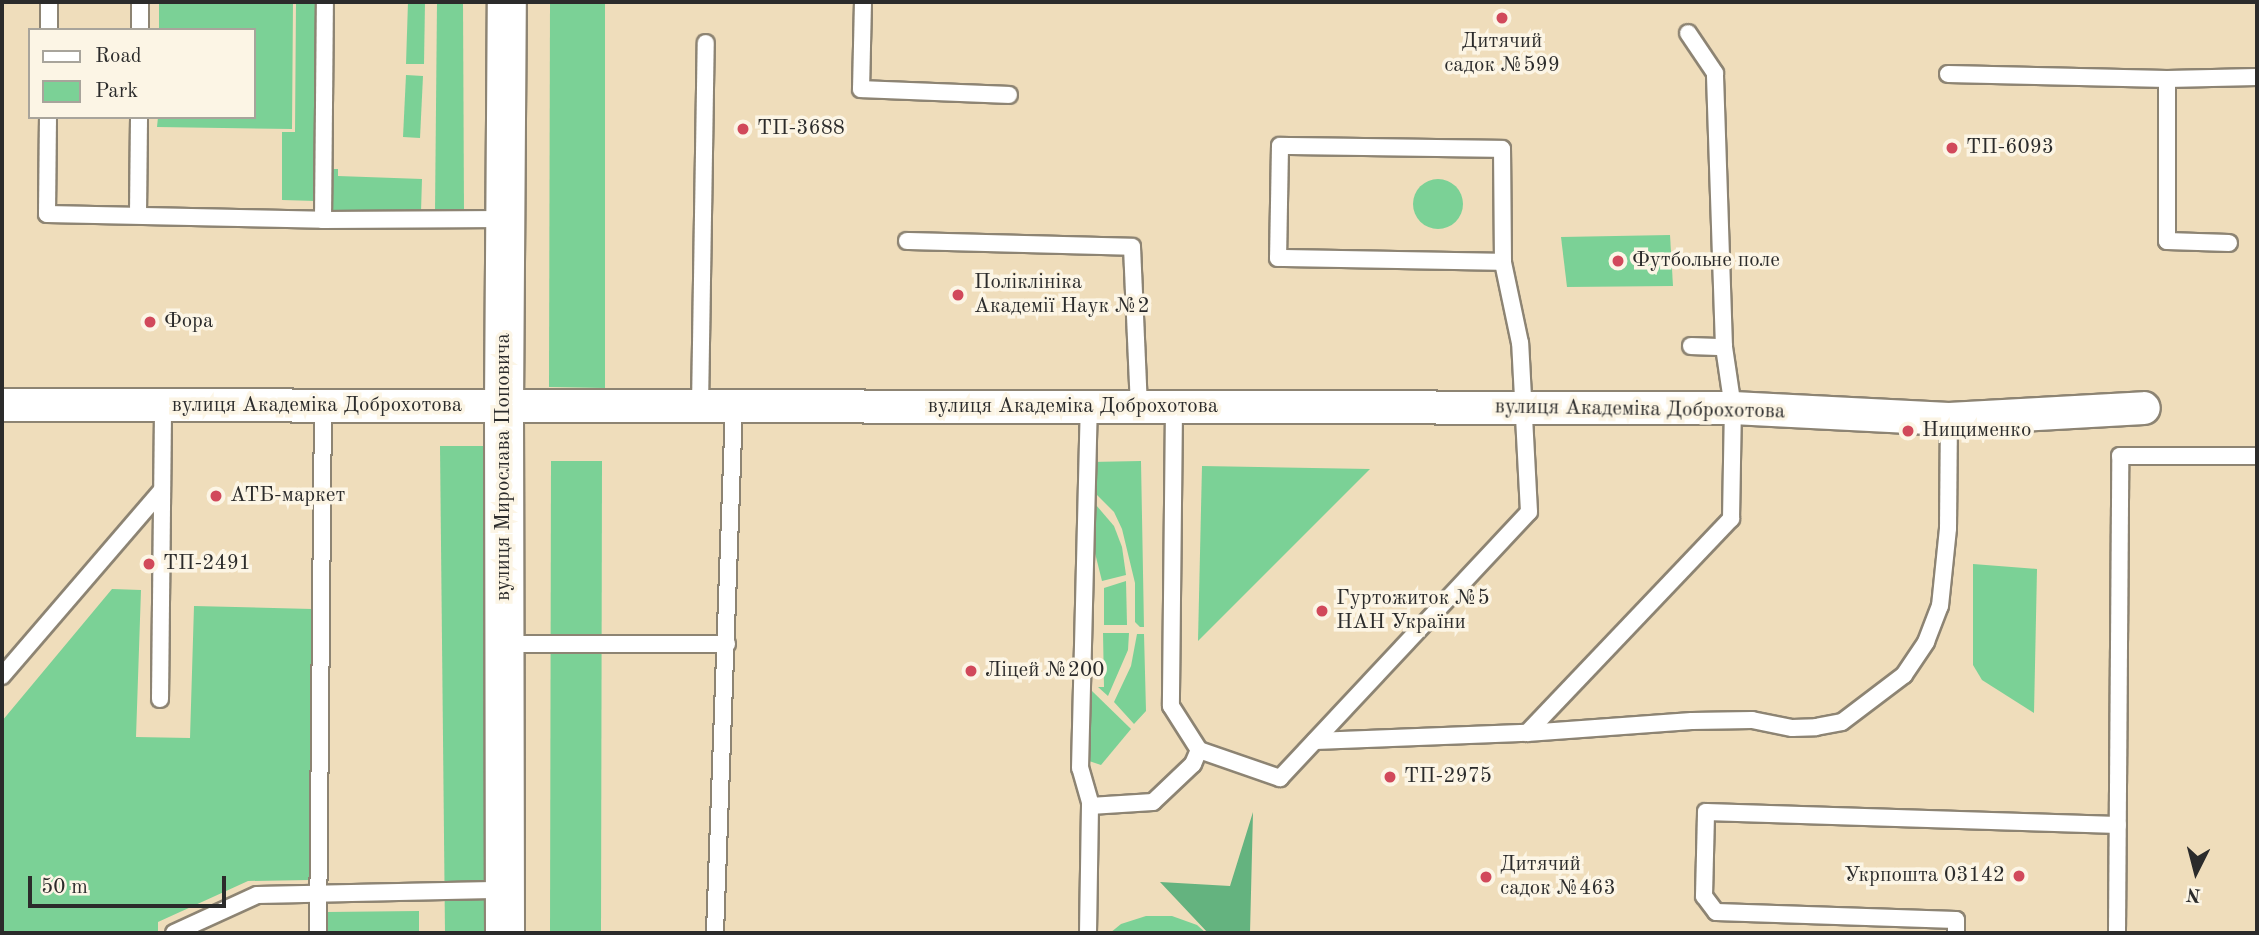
<!DOCTYPE html>
<html>
<head>
<meta charset="utf-8">
<style>
	body { margin:0 }
	#map { position:relative; width:2259px; height:935px; overflow:hidden; background:#efddbb; font-family:"Old Standard TT",serif }
	div>[style] { position:absolute }
	.green>* { inset:0; background:#7bd196 }
	.round { border-radius:50% }
	.forest>* { inset:0; background:#64b37f }
	.roads { filter:drop-shadow(2px 0 #8d8473) drop-shadow(-2px 0 #8d8473) drop-shadow(0 2px #8d8473) drop-shadow(0 -2px #8d8473) }
	.service>* { height:16px; margin:-8px; padding:0 8px; transform-origin:8px; border-radius:8px; background:#fff }
	.minor>* { height:32px; margin:-16px; padding:0 16px; transform-origin:16px; border-radius:16px; background:#fff }
	.tertiary>* { height:38px; margin:-19px; padding:0 19px; transform-origin:19px; border-radius:19px; background:#fff }
	.dots>* { width:19px; height:19px; translate:-50% -50%; box-sizing:border-box; border:4px solid #fcf5e5; border-radius:50% }
	span { translate:-50% -50%; white-space:nowrap; text-align:center; line-height:1.15; -webkit-text-stroke:7px #fcf5e5; paint-order:stroke }
	.poi-label { font-size:21px; color:#2b2b2b }
	.left { translate:0 -50%; text-align:left }
	.right { translate:-100% -50%; text-align:right }
	.street-label { font-size:21px; color:#2b2b2b }
	.frame { position:absolute; inset:0; border:4px solid #2b2b2b; pointer-events:none }
	.legend { position:absolute; left:28px; top:28px; width:228px; height:91px; box-sizing:border-box; background:#fcf5e5; border:2px solid #a8a49b; margin:0; padding:9px 12px; list-style:none; font-size:21px; color:#2b2b2b }
	.legend li { display:flex; align-items:center; gap:14px; height:35px }
	.legend b { width:35px; border:2px solid #a8a49b }
	.north { position:absolute; left:2161px; top:837px; width:70px; height:70px; -webkit-text-stroke:5px #fcf5e5; paint-order:stroke; rotate:186deg; font-size:19px; font-weight:700; line-height:28px; text-align:center; color:#2b2b2b }
	.north::after { content:''; display:block; margin:auto; width:24px; height:32px; background:#2b2b2b; clip-path:polygon(50% 0,100% 100%,50% 72%,0 100%) }
	.scale { position:absolute; left:28px; top:876px; width:198px; height:32px; box-sizing:border-box; border:4px solid #2b2b2b; border-top:0; padding-left:9px; font-size:21px; line-height:24px; white-space:nowrap; color:#2b2b2b; -webkit-text-stroke:5px #fcf5e5; paint-order:stroke }
</style>
</head>
<body>
<div id="map">
	<div class="green">
		<div style="clip-path:polygon(159px 2px,293px 2px,292px 129px,157px 127px,158px 117px,254px 117px,254px 30px,159px 30px)"></div>
		<div style="clip-path:polygon(296px 2px,316px 2px,316px 201px,282px 200px,282px 132px,295px 132px)"></div>
		<div style="clip-path:polygon(408px 2px,425px 2px,424px 64px,406px 64px)"></div>
		<div style="clip-path:polygon(437px 2px,463px 2px,464px 213px,435px 212px)"></div>
		<div style="clip-path:polygon(550px 2px,605px 2px,605px 388px,549px 387px)"></div>
		<div style="clip-path:polygon(406px 75px,423px 76px,420px 138px,403px 137px)"></div>
		<div style="clip-path:polygon(329px 169px,338px 169px,338px 176px,422px 179px,421px 212px,333px 212px,331px 209px)"></div>
		<div class="round" style="left:1413px;top:179px;width:50px;height:50px"></div>
		<div style="clip-path:polygon(1670px 235px,1673px 286px,1567px 287px,1561px 237px)"></div>
		<div style="clip-path:polygon(440px 446px,483px 446px,486px 933px,445px 933px)"></div>
		<div style="clip-path:polygon(551px 461px,602px 461px,601px 933px,550px 933px)"></div>
		<div style="clip-path:polygon(1141px 461px,1144px 627px,1140px 627px,1135px 622px,1135px 583px,1122px 529px,1114px 512px,1090px 488px,1090px 462px)"></div>
		<div style="clip-path:polygon(1202px 466px,1370px 469px,1198px 641px)"></div>
		<div style="clip-path:polygon(1090px 498px,1114px 526px,1122px 547px,1126px 575px,1102px 581px,1091px 537px)"></div>
		<div style="clip-path:polygon(1973px 564px,2037px 569px,2034px 713px,1982px 680px,1973px 665px)"></div>
		<div style="clip-path:polygon(1126px 581px,1127px 625px,1104px 625px,1104px 588px)"></div>
		<div style="clip-path:polygon(112px 589px,141px 590px,136px 737px,190px 738px,194px 606px,312px 609px,309px 880px,248px 881px,158px 922px,158px 933px,2px 933px,2px 721px)"></div>
		<div style="clip-path:polygon(1103px 633px,1129px 633px,1128px 650px,1108px 696px,1098px 687px,1104px 687px)"></div>
		<div style="clip-path:polygon(1137px 634px,1144px 634px,1146px 711px,1134px 724px,1114px 702px,1131px 666px)"></div>
		<div style="clip-path:polygon(1092px 691px,1131px 729px,1101px 765px,1089px 761px,1086px 755px,1088px 696px)"></div>
		<div style="clip-path:polygon(419px 911px,419px 933px,327px 933px,327px 912px)"></div>
		<div style="clip-path:polygon(1146px 916px,1172px 916px,1197px 925px,1206px 933px,1110px 933px,1121px 924px)"></div>
	</div>
	<div class="forest">
		<div style="clip-path:polygon(1253px 812px,1250px 933px,1208px 933px,1160px 882px,1230px 886px)"></div>
	</div>
	<div class="roads">
		<div class="service">
			<div style="left:863px;top:2px;width:87px;rotate:91.3deg"></div>
			<div style="left:861px;top:89px;width:148px;rotate:2.3deg"></div>
			<div style="left:49px;top:30px;width:28px;rotate:-90deg"></div>
			<div style="left:140px;top:30px;width:28px;rotate:-90deg"></div>
			<div style="left:1948px;top:74px;width:219px;rotate:1.3deg"></div>
			<div style="left:2167px;top:79px;width:90px;rotate:-1.3deg"></div>
			<div style="left:2167px;top:79px;width:162px;rotate:90deg"></div>
			<div style="left:2167px;top:241px;width:62px;rotate:1.8deg"></div>
			<div style="left:48px;top:117px;width:97px;rotate:90.6deg"></div>
			<div style="left:47px;top:214px;width:276px;rotate:1.2deg"></div>
			<div style="left:323px;top:220px;width:182px;rotate:-0.3deg"></div>
			<div style="left:138px;top:214px;width:97px;rotate:-89.4deg"></div>
			<div style="left:323px;top:220px;width:218px;rotate:-89.5deg"></div>
			<div style="left:907px;top:241px;width:225px;rotate:1.5deg"></div>
			<div style="left:1132px;top:247px;width:160px;rotate:87.5deg"></div>
			<div style="left:1691px;top:346px;width:33px;rotate:2deg"></div>
			<div style="left:700px;top:407px;width:364px;rotate:-89.1deg"></div>
			<div style="left:1174px;top:408px;width:298px;rotate:90.6deg"></div>
			<div style="left:1171px;top:706px;width:52px;rotate:57.5deg"></div>
			<div style="left:1199px;top:750px;width:86px;rotate:19.1deg"></div>
			<div style="left:1280px;top:778px;width:364px;rotate:-46.9deg"></div>
			<div style="left:1529px;top:512px;width:169px;rotate:-93deg"></div>
			<div style="left:1520px;top:343px;width:83px;rotate:-101.9deg"></div>
			<div style="left:1503px;top:262px;width:113px;rotate:-90.5deg"></div>
			<div style="left:1502px;top:149px;width:222px;rotate:-179.2deg"></div>
			<div style="left:1280px;top:146px;width:112px;rotate:91deg"></div>
			<div style="left:1278px;top:258px;width:225px;rotate:1deg"></div>
			<div style="left:505px;top:644px;width:222px"></div>
			<div style="left:2px;top:676px;width:244px;rotate:-49.3deg"></div>
			<div style="left:160px;top:699px;width:293px;rotate:-89.4deg"></div>
			<div style="left:1527px;top:733px;width:296px;rotate:-46.4deg"></div>
			<div style="left:1731px;top:519px;width:111px;rotate:-89deg"></div>
			<div style="left:1733px;top:408px;width:62px;rotate:-98.4deg"></div>
			<div style="left:1724px;top:347px;width:274px;rotate:-91.9deg"></div>
			<div style="left:1715px;top:73px;width:48px;rotate:-124deg"></div>
			<div style="left:1315px;top:741px;width:212px;rotate:-2.2deg"></div>
			<div style="left:1527px;top:733px;width:165px;rotate:-4.2deg"></div>
			<div style="left:1692px;top:721px;width:60px;rotate:-1deg"></div>
			<div style="left:1752px;top:720px;width:41px;rotate:11.3deg"></div>
			<div style="left:1792px;top:728px;width:24px;rotate:-2deg"></div>
			<div style="left:1816px;top:727px;width:26px;rotate:-11deg"></div>
			<div style="left:1842px;top:722px;width:78px;rotate:-37.2deg"></div>
			<div style="left:1904px;top:675px;width:40px;rotate:-56deg"></div>
			<div style="left:1926px;top:642px;width:39px;rotate:-69deg"></div>
			<div style="left:1940px;top:606px;width:78px;rotate:-84.1deg"></div>
			<div style="left:1948px;top:528px;width:109px;rotate:-89.5deg"></div>
			<div style="left:1090px;top:806px;width:63px;rotate:-3.6deg"></div>
			<div style="left:1153px;top:802px;width:55px;rotate:-43.5deg"></div>
			<div style="left:1193px;top:764px;width:15px;rotate:-67deg"></div>
			<div style="left:174px;top:933px;width:91px;rotate:-24.6deg"></div>
			<div style="left:257px;top:895px;width:248px;rotate:-1.2deg"></div>
			<div style="left:318px;top:933px;width:527px;rotate:-89.46deg"></div>
			<div style="left:715px;top:933px;width:526px;rotate:-87.93deg"></div>
			<div style="left:1088px;top:933px;width:131px;rotate:-89.1deg"></div>
			<div style="left:1090px;top:802px;width:35px;rotate:-106deg"></div>
			<div style="left:1080px;top:768px;width:360px;rotate:-88.6deg"></div>
			<div style="left:1956px;top:933px;width:13px;rotate:-90deg"></div>
			<div style="left:1956px;top:920px;width:240px;rotate:-178.1deg"></div>
			<div style="left:1716px;top:912px;width:20px;rotate:-127deg"></div>
			<div style="left:1704px;top:896px;width:84px;rotate:-88.6deg"></div>
			<div style="left:1706px;top:812px;width:412px;rotate:1.8deg"></div>
			<div style="left:2117px;top:933px;width:477px;rotate:-89.6deg"></div>
			<div style="left:2120px;top:456px;width:137px"></div>
		</div>
		<div class="minor">
			<div style="left:2px;top:405px;width:1731px;rotate:0.1deg"></div>
			<div style="left:1733px;top:408px;width:216px;rotate:2.9deg"></div>
			<div style="left:1949px;top:419px;width:195px;rotate:-3.2deg"></div>
		</div>
		<div class="tertiary">
			<div style="left:505px;top:933px;width:527px;rotate:-90.11deg"></div>
			<div style="left:504px;top:406px;width:404px;rotate:-89.6deg"></div>
		</div>
	</div>
	<div class="dots">
		<div style="left:1502px;top:18px;background:#d1495b"></div>
		<div style="left:743px;top:129px;background:#d1495b"></div>
		<div style="left:1952px;top:148px;background:#d1495b"></div>
		<div style="left:1618px;top:261px;background:#d1495b"></div>
		<div style="left:958px;top:295px;background:#d1495b"></div>
		<div style="left:150px;top:322px;background:#d1495b"></div>
		<div style="left:1908px;top:431px;background:#d1495b"></div>
		<div style="left:216px;top:496px;background:#d1495b"></div>
		<div style="left:149px;top:564px;background:#d1495b"></div>
		<div style="left:1322px;top:611px;background:#d1495b"></div>
		<div style="left:971px;top:671px;background:#d1495b"></div>
		<div style="left:1390px;top:777px;background:#d1495b"></div>
		<div style="left:2019px;top:876px;background:#d1495b"></div>
		<div style="left:1486px;top:877px;background:#d1495b"></div>
	</div>
	<div class="poi-label">
		<span style="left:1502px;top:54px">Дитячий<br>садок №599</span>
		<span class="left" style="left:757px;top:129px">ТП-3688</span>
		<span class="left" style="left:1966px;top:148px">ТП-6093</span>
		<span class="left" style="left:1632px;top:261px">Футбольне поле</span>
		<span class="left" style="left:974px;top:295px">Поліклініка<br>Академії Наук №2</span>
		<span class="left" style="left:164px;top:322px">Фора</span>
		<span class="left" style="left:1922px;top:431px">Нищименко</span>
		<span class="left" style="left:230px;top:496px">АТБ-маркет</span>
		<span class="left" style="left:163px;top:564px">ТП-2491</span>
		<span class="left" style="left:1336px;top:611px">Гуртожиток №5<br>НАН України</span>
		<span class="left" style="left:985px;top:671px">Ліцей №200</span>
		<span class="left" style="left:1404px;top:777px">ТП-2975</span>
		<span class="left" style="left:1500px;top:877px">Дитячий<br>садок №463</span>
		<span class="right" style="left:2005px;top:876px">Укрпошта 03142</span>
	</div>
	<div class="street-label">
		<span style="left:317px;top:406px">вулиця Академіка Доброхотова</span>
		<span style="left:1073px;top:407px">вулиця Академіка Доброхотова</span>
		<span style="left:1640px;top:410px;rotate:1deg">вулиця Академіка Доброхотова</span>
		<span style="left:504px;top:467px;rotate:-90deg">вулиця Мирослава Поповича</span>
	</div>
	<div class="frame"></div>
	<ul class="legend">
	<li><b style="height:9px;background:#fff"></b>Road</li>
	<li><b style="height:19px;background:#7bd196"></b>Park</li>
	</ul>
	<div class="north">N</div>
	<div class="scale">50 m</div>
</div>
</body>
</html>
